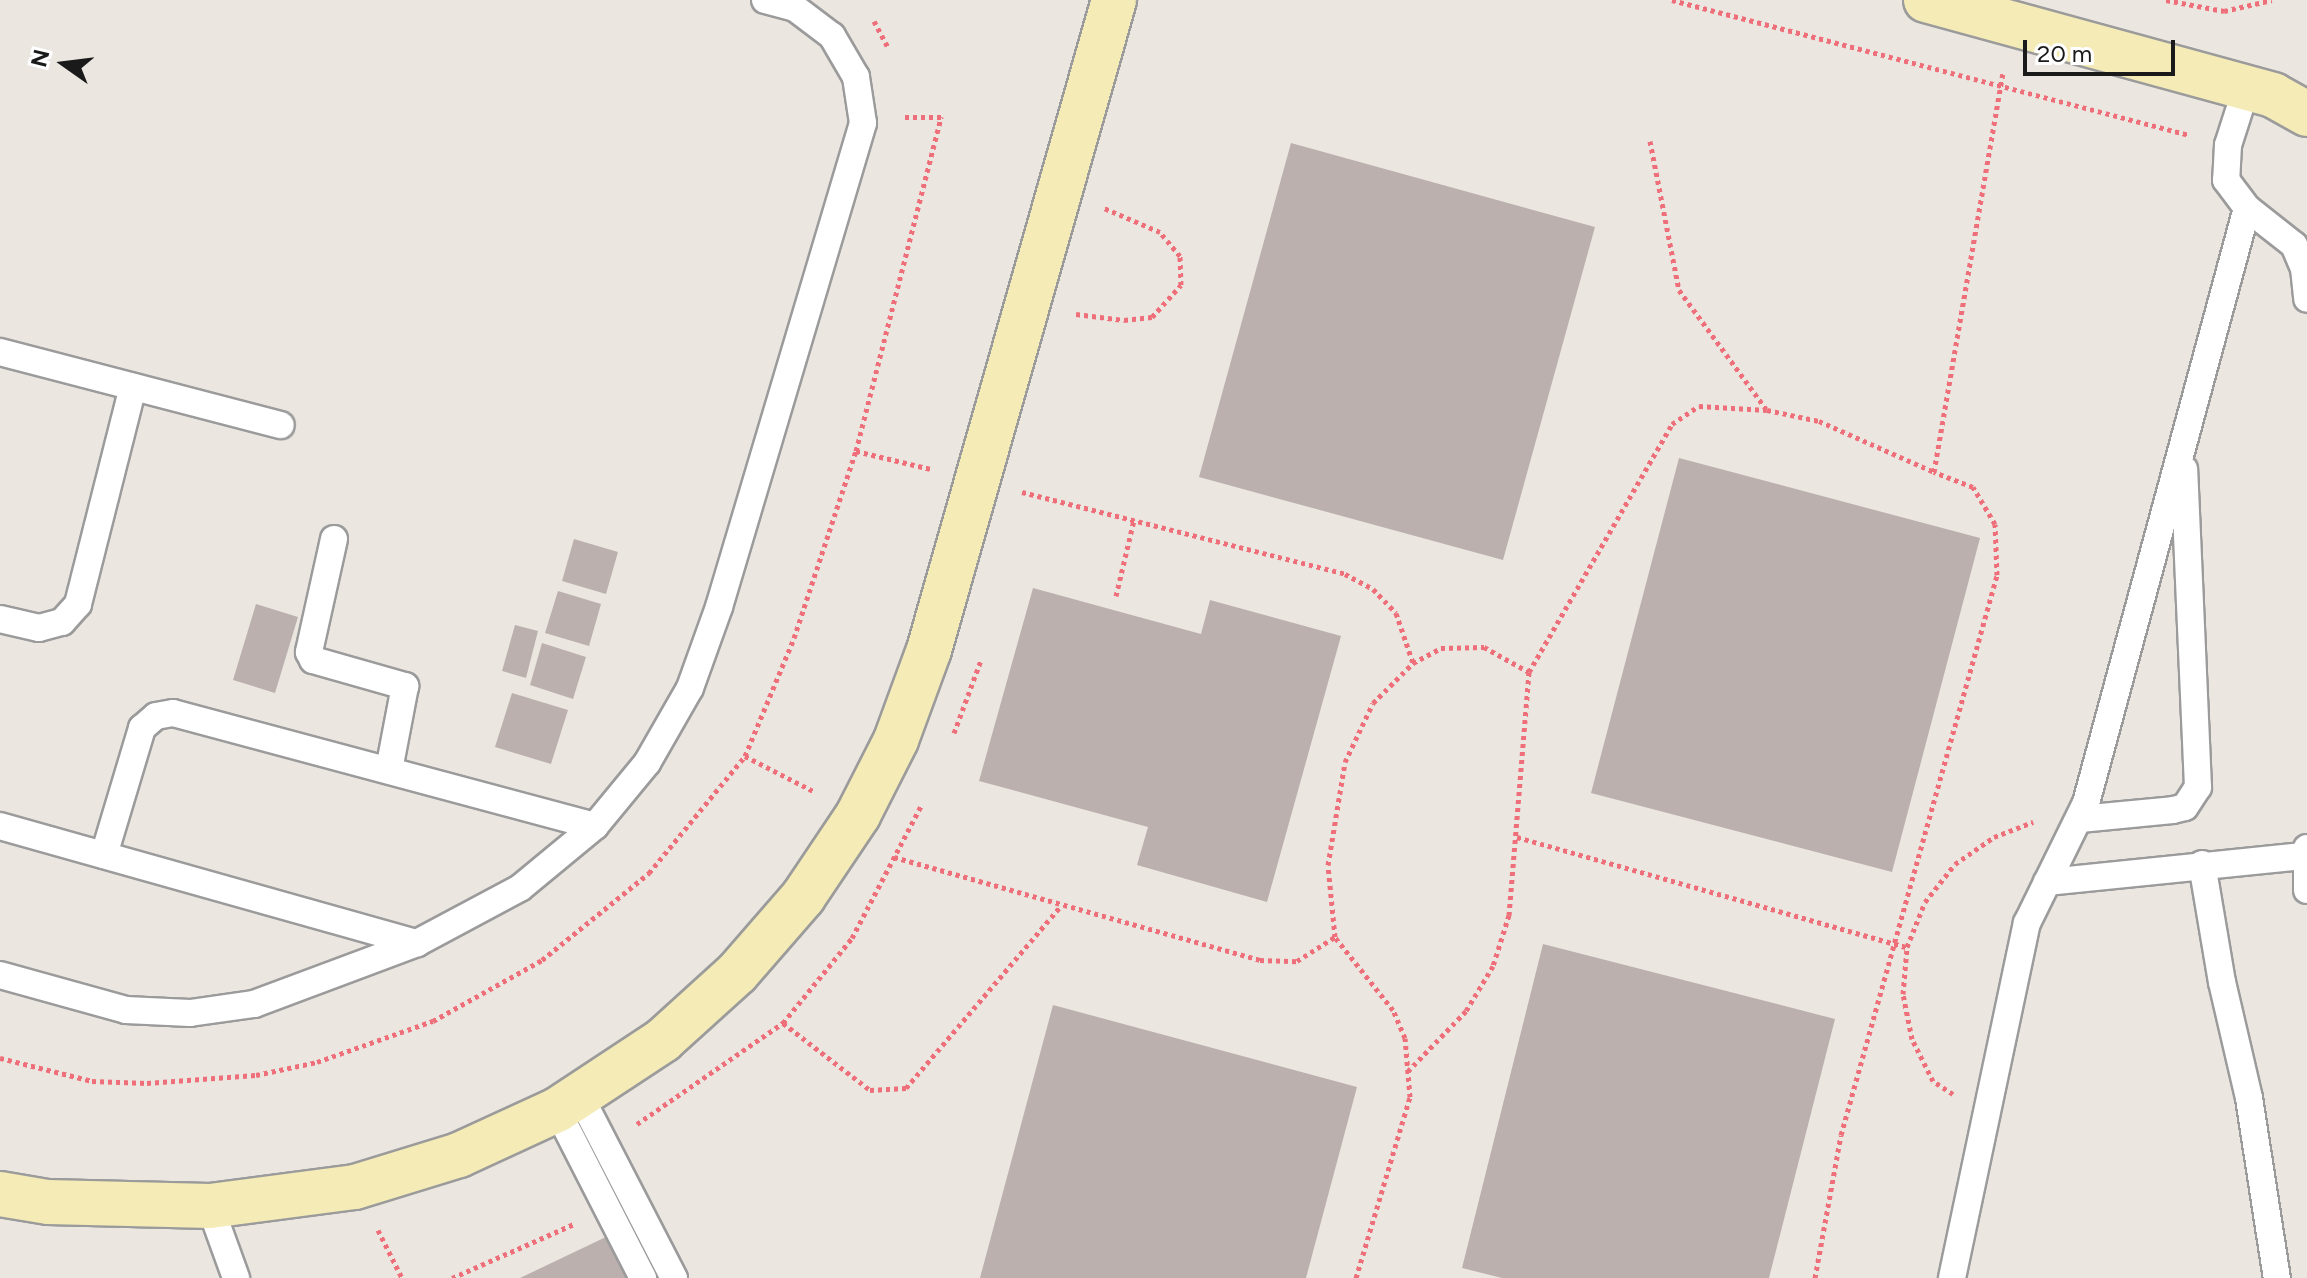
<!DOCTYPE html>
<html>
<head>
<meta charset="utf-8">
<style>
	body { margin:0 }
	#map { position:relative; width:2307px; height:1278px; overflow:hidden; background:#ebe6e0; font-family:Figtree,sans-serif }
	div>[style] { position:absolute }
	.building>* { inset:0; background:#bbb0ae }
	.path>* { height:5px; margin-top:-2.5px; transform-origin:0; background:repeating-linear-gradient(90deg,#ee6f7a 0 4px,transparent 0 8px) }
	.roads { filter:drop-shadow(2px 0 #9b9b9b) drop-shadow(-2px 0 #9b9b9b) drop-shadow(0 2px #9b9b9b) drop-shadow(0 -2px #9b9b9b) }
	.lane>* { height:26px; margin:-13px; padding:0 13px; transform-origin:13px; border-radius:13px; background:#fff }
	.secondary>* { height:44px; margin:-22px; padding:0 22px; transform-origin:22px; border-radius:22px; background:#f4ebb6 }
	span { translate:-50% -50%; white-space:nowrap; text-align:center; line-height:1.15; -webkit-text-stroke:6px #fff; paint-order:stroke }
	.north { position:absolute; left:24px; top:24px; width:80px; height:80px; -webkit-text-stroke:6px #fff; paint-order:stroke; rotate:284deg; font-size:22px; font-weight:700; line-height:32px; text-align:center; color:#1a1a1a }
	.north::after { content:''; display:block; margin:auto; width:28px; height:36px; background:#1a1a1a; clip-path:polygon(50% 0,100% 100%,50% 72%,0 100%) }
	.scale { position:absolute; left:2023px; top:40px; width:152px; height:36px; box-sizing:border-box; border:4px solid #1a1a1a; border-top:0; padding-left:10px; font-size:24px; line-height:28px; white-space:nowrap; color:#1a1a1a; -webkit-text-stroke:6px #fff; paint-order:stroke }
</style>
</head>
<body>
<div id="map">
	<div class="building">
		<div style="clip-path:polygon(1291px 143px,1595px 227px,1503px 560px,1199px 477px)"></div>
		<div style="clip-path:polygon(1679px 458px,1980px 538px,1892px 872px,1591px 793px)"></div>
		<div style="clip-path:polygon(574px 539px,618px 552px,606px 594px,562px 581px)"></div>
		<div style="clip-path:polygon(1033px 588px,1201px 634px,1210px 600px,1341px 636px,1267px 902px,1137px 865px,1148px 827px,979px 781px)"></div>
		<div style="clip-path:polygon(558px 591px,601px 604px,589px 646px,545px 633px)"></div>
		<div style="clip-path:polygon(256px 604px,298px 617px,275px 693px,233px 680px)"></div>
		<div style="clip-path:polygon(515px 625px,538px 631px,526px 678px,502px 671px)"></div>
		<div style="clip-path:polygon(542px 643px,586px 657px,573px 699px,530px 685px)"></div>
		<div style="clip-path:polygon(512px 693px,568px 710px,551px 764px,495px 747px)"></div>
		<div style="clip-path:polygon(1543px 944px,1835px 1019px,1769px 1278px,1502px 1278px,1462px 1268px)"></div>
		<div style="clip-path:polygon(1053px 1005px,1357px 1087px,1306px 1278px,980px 1278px)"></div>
		<div style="clip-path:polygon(608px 1236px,628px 1278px,520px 1278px)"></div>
	</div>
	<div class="path">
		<div style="left:1672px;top:0;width:534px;rotate:14.63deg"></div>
		<div style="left:2166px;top:0;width:59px;rotate:10.7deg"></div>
		<div style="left:2224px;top:11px;width:49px;rotate:-12.9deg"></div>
		<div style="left:874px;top:21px;width:30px;rotate:62deg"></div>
		<div style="left:1650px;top:141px;width:152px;rotate:79deg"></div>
		<div style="left:1679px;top:290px;width:147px;rotate:53.8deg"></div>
		<div style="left:1076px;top:314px;width:48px;rotate:7.1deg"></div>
		<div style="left:1124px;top:320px;width:28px;rotate:-6deg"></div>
		<div style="left:1152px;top:317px;width:43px;rotate:-47.8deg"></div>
		<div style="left:1181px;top:285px;width:29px;rotate:-92deg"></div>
		<div style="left:1180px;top:256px;width:31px;rotate:-130deg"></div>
		<div style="left:1160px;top:232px;width:61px;rotate:-156.8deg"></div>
		<div style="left:856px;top:451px;width:345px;rotate:-75.7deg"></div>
		<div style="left:941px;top:117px;width:39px;rotate:180deg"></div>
		<div style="left:1022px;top:492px;width:333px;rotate:14.2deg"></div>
		<div style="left:1345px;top:574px;width:32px;rotate:28deg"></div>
		<div style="left:1373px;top:589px;width:33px;rotate:46deg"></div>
		<div style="left:1396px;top:613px;width:53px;rotate:71.2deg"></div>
		<div style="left:1116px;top:596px;width:78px;rotate:-76.7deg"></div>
		<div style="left:1529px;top:672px;width:286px;rotate:-60deg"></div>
		<div style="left:1672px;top:424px;width:32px;rotate:-34deg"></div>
		<div style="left:1699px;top:406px;width:68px;rotate:3.4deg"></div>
		<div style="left:1767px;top:410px;width:53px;rotate:11.9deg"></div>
		<div style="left:1819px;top:421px;width:126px;rotate:23.9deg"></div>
		<div style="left:954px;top:733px;width:78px;rotate:-69.7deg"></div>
		<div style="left:745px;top:756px;width:79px;rotate:27.2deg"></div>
		<div style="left:1517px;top:837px;width:405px;rotate:15.8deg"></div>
		<div style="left:894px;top:857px;width:380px;rotate:15.7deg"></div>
		<div style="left:1260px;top:960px;width:37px;rotate:2deg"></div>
		<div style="left:1297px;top:961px;width:45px;rotate:-32.3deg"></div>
		<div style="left:783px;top:1023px;width:110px;rotate:37.6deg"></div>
		<div style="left:870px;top:1090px;width:36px;rotate:-3deg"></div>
		<div style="left:906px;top:1088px;width:239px;rotate:-49.6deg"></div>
		<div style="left:0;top:1058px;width:95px;rotate:14deg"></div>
		<div style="left:92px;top:1081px;width:55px;rotate:2.1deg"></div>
		<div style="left:147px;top:1083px;width:109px;rotate:-4.2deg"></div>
		<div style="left:256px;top:1075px;width:62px;rotate:-12deg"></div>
		<div style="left:317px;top:1062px;width:123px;rotate:-19.5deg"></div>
		<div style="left:433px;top:1021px;width:125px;rotate:-29.2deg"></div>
		<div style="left:542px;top:960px;width:138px;rotate:-39.1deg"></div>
		<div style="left:649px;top:873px;width:151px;rotate:-50.6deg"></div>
		<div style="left:745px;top:756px;width:128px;rotate:-67.4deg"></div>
		<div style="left:794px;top:638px;width:197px;rotate:-71.7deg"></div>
		<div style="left:856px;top:451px;width:77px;rotate:13.5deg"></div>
		<div style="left:1953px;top:1094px;width:24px;rotate:-147deg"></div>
		<div style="left:1933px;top:1081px;width:47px;rotate:-116.6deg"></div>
		<div style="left:1912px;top:1039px;width:46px;rotate:-101.3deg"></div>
		<div style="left:1903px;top:994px;width:47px;rotate:-85.1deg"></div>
		<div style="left:1907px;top:947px;width:48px;rotate:-68.2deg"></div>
		<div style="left:1925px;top:902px;width:48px;rotate:-51.7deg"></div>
		<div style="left:1955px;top:864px;width:47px;rotate:-34.7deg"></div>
		<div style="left:1994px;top:837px;width:42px;rotate:-21deg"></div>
		<div style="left:637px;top:1124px;width:178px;rotate:-34.7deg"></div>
		<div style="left:783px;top:1023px;width:109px;rotate:-50.9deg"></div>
		<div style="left:852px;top:938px;width:151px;rotate:-62.4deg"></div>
		<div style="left:378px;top:1230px;width:54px;rotate:63.4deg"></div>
		<div style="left:452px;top:1278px;width:133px;rotate:-23.9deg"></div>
		<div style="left:1356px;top:1278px;width:189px;rotate:-73.4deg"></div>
		<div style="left:1410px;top:1097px;width:59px;rotate:-94.8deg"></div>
		<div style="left:1405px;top:1038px;width:30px;rotate:-113deg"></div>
		<div style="left:1393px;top:1010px;width:93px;rotate:-128.5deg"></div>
		<div style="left:1335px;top:937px;width:72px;rotate:-95.6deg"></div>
		<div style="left:1328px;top:865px;width:104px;rotate:-80.6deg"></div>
		<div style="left:1345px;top:762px;width:65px;rotate:-64.6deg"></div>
		<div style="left:1373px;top:703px;width:57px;rotate:-45deg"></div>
		<div style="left:1413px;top:663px;width:32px;rotate:-28deg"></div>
		<div style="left:1441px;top:648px;width:43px;rotate:-1.3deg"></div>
		<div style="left:1484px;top:647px;width:51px;rotate:29.1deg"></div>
		<div style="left:1529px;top:672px;width:244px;rotate:94.7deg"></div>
		<div style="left:1509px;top:915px;width:53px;rotate:107.4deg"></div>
		<div style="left:1493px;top:966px;width:52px;rotate:121deg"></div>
		<div style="left:1466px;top:1011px;width:83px;rotate:134deg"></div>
		<div style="left:1815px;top:1278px;width:145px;rotate:-79.7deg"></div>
		<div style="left:1841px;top:1135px;width:581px;rotate:-74.43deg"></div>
		<div style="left:1997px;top:575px;width:51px;rotate:-92.2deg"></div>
		<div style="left:1995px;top:524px;width:43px;rotate:-120.7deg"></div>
		<div style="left:1973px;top:487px;width:42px;rotate:-159deg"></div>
		<div style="left:1934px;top:472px;width:407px;rotate:-80.2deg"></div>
	</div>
	<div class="roads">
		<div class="lane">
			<div style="left:2246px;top:89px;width:59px;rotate:107.8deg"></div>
			<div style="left:2228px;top:145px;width:35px;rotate:93deg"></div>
			<div style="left:2226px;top:180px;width:35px;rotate:53deg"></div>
			<div style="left:2247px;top:208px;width:60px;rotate:38.2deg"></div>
			<div style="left:2294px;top:245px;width:25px;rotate:67deg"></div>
			<div style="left:2304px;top:268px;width:31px;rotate:84deg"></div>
			<div style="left:0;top:352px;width:290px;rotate:14.6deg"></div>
			<div style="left:334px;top:539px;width:116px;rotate:102.5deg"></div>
			<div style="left:309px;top:652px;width:9px;rotate:63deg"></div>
			<div style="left:313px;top:660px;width:96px;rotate:15.8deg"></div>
			<div style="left:405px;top:686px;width:86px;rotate:100.8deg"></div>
			<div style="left:0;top:619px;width:40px;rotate:13deg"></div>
			<div style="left:39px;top:628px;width:24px;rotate:-15deg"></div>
			<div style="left:62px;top:622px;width:24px;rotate:-48deg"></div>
			<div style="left:78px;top:604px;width:224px;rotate:-75.8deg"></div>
			<div style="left:2080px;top:819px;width:93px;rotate:-5.5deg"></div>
			<div style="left:2173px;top:810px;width:12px;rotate:-14deg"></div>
			<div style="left:2185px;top:807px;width:24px;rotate:-57deg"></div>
			<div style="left:2198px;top:787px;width:318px;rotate:-92.5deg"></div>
			<div style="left:0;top:826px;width:433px;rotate:15.7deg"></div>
			<div style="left:2307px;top:848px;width:42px;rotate:90deg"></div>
			<div style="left:104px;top:855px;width:133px;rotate:-73.3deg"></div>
			<div style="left:142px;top:728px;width:18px;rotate:-41deg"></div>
			<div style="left:156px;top:716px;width:17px;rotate:-10deg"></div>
			<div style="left:173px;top:713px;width:437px;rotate:15deg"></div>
			<div style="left:2202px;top:864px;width:120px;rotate:80.4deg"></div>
			<div style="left:2222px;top:982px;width:119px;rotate:76.9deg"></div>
			<div style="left:2249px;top:1098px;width:182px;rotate:81.2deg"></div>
			<div style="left:2047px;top:882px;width:259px;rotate:-5.8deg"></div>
			<div style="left:0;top:975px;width:131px;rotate:15.5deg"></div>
			<div style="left:126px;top:1010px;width:64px;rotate:2.7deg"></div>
			<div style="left:190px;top:1013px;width:65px;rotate:-8deg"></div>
			<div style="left:254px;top:1004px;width:174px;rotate:-20.5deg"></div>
			<div style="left:417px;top:943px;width:117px;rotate:-28.1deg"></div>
			<div style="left:520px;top:888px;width:97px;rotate:-39.6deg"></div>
			<div style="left:595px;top:826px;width:82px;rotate:-50.5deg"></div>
			<div style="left:647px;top:763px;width:86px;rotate:-60.2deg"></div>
			<div style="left:690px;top:688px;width:86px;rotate:-70.3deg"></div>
			<div style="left:719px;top:607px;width:505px;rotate:-73.43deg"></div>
			<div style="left:863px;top:123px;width:47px;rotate:-98.7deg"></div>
			<div style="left:856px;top:77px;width:48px;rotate:-120.3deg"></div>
			<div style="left:832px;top:36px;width:46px;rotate:-142.9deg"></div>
			<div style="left:795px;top:8px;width:31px;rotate:-165deg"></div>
			<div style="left:580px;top:1096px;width:205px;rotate:62.7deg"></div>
			<div style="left:557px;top:1110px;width:189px;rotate:62.9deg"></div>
			<div style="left:210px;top:1206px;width:77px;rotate:70.1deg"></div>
			<div style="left:1952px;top:1278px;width:363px;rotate:-78.1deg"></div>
			<div style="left:2027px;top:923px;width:134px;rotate:-63.8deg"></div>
			<div style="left:2086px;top:803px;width:616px;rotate:-74.86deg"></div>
		</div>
		<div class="secondary">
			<div style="left:1926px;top:0;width:360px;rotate:15.3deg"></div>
			<div style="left:2273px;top:95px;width:39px;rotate:29deg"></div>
			<div style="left:0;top:1194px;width:49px;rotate:9.5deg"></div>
			<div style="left:48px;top:1202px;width:162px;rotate:1.4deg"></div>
			<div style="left:210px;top:1206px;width:146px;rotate:-7.5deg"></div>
			<div style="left:355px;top:1187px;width:109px;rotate:-17.1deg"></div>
			<div style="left:459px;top:1155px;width:108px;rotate:-24.7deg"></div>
			<div style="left:557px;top:1110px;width:127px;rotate:-33.4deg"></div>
			<div style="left:663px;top:1040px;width:100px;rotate:-42.2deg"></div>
			<div style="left:737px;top:973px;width:101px;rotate:-49deg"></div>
			<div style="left:803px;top:897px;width:99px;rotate:-56.1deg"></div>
			<div style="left:858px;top:815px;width:84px;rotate:-63.1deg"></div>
			<div style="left:896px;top:740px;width:96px;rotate:-69.9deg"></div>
			<div style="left:929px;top:650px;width:676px;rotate:-74.11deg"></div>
		</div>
	</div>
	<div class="north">N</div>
	<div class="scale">20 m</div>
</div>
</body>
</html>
